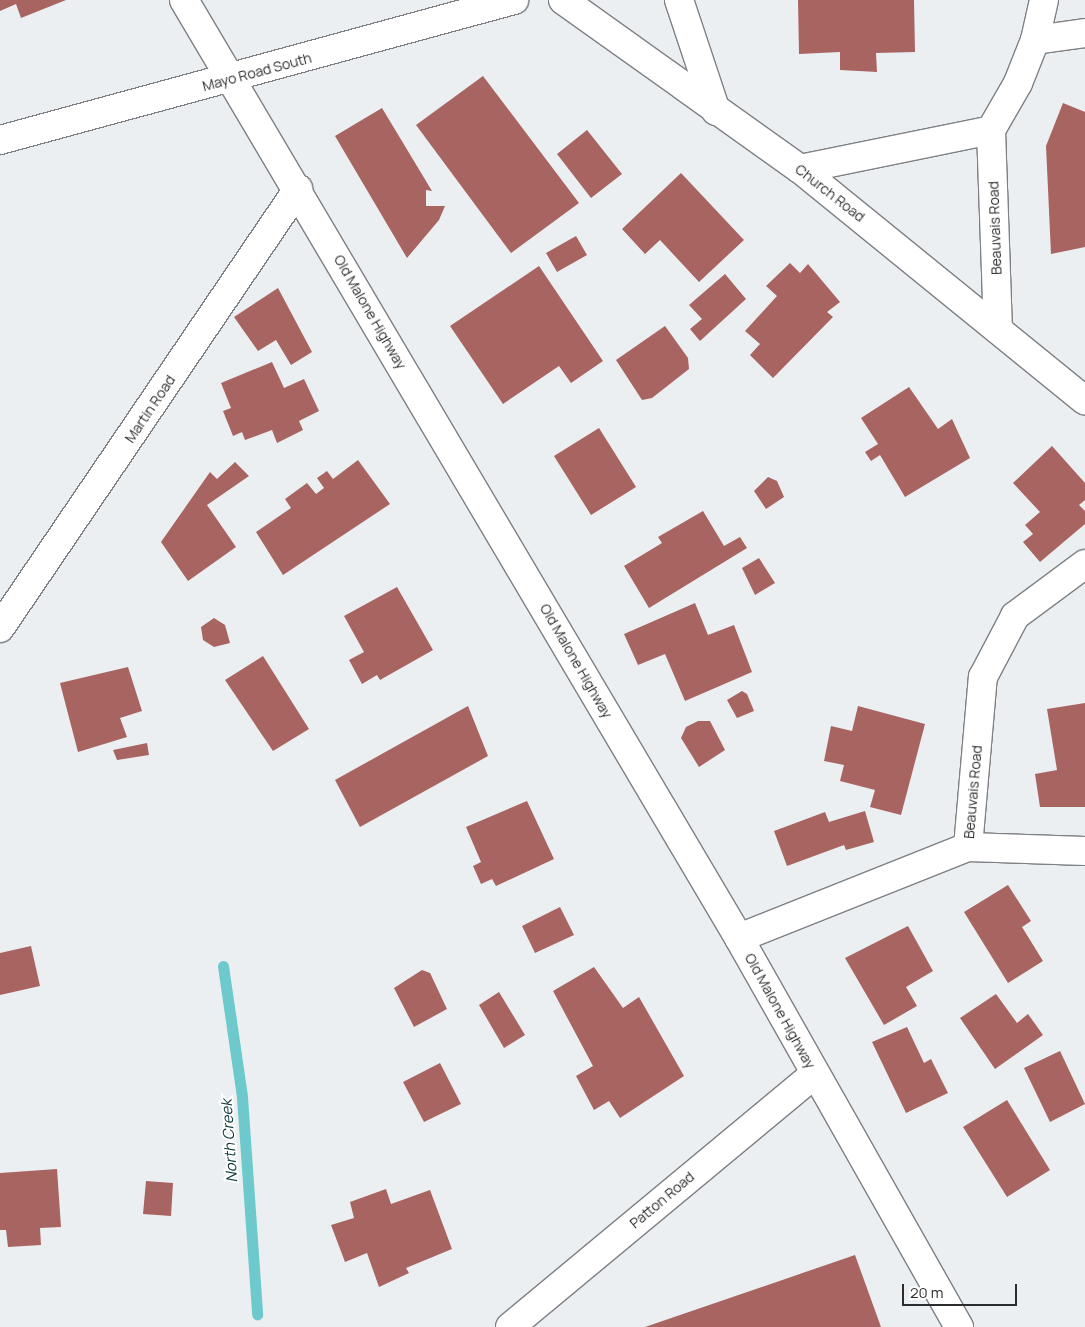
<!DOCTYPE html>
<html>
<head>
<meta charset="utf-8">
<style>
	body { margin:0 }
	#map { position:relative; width:1085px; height:1327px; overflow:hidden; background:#eceff2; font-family:Manrope,sans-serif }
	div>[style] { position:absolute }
	.stream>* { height:11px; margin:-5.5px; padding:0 5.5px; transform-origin:5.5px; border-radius:5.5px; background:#6dc9cc }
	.building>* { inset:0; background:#a86461 }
	.roads { filter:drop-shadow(1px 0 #7e8084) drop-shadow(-1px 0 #7e8084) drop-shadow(0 1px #7e8084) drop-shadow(0 -1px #7e8084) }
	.minor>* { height:28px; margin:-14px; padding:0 14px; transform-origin:14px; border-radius:14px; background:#fff }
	span { translate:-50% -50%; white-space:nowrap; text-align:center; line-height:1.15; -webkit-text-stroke:4px #fff; paint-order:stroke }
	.street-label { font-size:14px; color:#2b2c2e }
	.water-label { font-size:15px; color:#0b383a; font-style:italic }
	.scale { position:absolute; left:902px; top:1284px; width:115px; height:22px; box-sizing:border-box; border:2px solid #2b2c2e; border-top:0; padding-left:6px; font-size:15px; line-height:18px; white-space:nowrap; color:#2b2c2e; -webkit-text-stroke:4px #fff; paint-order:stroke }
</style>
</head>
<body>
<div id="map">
	<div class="stream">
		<div style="left:223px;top:966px;width:132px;rotate:81.7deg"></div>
		<div style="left:242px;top:1097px;width:218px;rotate:86deg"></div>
	</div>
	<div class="building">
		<div style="clip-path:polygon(0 0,66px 0,21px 18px,16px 4px,0 11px)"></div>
		<div style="clip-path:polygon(798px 0,914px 0,915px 52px,876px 53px,877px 72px,840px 70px,840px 52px,799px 54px)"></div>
		<div style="clip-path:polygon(483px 76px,579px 203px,511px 253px,416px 125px)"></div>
		<div style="clip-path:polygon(1063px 103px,1085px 112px,1085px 247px,1051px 254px,1046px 146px)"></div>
		<div style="clip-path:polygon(382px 108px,432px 191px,426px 190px,426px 206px,445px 206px,439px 220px,407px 258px,335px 136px)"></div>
		<div style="clip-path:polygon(587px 130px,622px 174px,591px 198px,557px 154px)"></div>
		<div style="clip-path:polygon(681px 173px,744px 240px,699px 282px,660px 240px,645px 254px,622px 229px)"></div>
		<div style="clip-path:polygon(576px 236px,587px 255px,557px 272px,546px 253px)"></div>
		<div style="clip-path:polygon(790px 263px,800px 273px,808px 264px,840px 302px,827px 312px,833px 317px,773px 378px,750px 355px,760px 344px,745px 331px,777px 296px,766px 286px)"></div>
		<div style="clip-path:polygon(539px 266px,603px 361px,571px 383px,559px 366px,503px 404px,450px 326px)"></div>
		<div style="clip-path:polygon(725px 274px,746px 299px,700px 341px,690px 329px,702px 319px,689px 305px)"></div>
		<div style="clip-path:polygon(278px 288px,312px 352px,291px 365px,276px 340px,258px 351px,234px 317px)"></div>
		<div style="clip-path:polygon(665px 326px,688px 358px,689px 369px,652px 398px,642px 400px,616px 360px)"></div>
		<div style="clip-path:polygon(272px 362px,284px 388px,304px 379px,319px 411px,299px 421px,303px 430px,277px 443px,272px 430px,245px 440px,242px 432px,233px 436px,223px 411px,231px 408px,221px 383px)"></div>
		<div style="clip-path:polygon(909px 387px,938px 429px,952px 419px,970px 458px,905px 497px,880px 455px,871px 461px,865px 452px,878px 444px,861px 418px)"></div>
		<div style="clip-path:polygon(599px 428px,636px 487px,591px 515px,554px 456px)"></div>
		<div style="clip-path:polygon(1052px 446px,1085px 483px,1085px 500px,1079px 505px,1085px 511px,1085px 524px,1040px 562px,1023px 542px,1033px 534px,1025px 525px,1040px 512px,1013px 483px)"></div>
		<div style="clip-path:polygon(358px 460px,390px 504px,283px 575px,256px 532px,291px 508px,285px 499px,307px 483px,316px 494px,324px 488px,317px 478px,327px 471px,333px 479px)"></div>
		<div style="clip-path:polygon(235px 462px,249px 476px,207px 505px,236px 547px,188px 581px,161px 542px,210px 472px,217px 479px)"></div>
		<div style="clip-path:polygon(768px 477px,777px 481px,784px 497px,766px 509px,754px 491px)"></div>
		<div style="clip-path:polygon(703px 511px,724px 546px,740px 537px,747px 548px,649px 608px,624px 566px,662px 543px,658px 537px)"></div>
		<div style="clip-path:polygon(759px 558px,775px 583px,755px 595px,742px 568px)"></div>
		<div style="clip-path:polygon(397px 587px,433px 650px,380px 680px,377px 675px,362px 684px,349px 660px,364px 652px,344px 616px)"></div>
		<div style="clip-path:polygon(695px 603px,708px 635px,734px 625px,752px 672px,685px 701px,665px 654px,638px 665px,624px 634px)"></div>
		<div style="clip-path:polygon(214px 618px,225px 625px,230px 643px,214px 647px,203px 640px,201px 627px)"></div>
		<div style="clip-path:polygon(263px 656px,309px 729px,273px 751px,225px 680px)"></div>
		<div style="clip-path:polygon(128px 667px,142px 711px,120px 718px,127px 737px,78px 752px,60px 683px)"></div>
		<div style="clip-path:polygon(742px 691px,747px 694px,754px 711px,737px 718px,727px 700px)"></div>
		<div style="clip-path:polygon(1085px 703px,1085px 807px,1040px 807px,1035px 774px,1057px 770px,1047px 709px)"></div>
		<div style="clip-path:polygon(468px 706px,488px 756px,360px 827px,335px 780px)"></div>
		<div style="clip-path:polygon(858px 706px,925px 724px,901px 815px,870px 807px,875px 790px,840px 781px,844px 765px,824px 761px,831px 726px,852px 731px)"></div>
		<div style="clip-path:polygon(698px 721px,710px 721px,725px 750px,699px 767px,681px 738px,686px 727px)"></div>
		<div style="clip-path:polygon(147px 743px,149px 755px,117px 760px,113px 750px)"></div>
		<div style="clip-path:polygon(527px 801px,554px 859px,496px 886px,492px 879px,481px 884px,473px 866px,481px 862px,466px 827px)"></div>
		<div style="clip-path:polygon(865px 811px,874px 842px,846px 850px,844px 845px,787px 866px,774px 831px,825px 812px,829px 822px)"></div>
		<div style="clip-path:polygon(1008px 885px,1031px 921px,1022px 927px,1043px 961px,1008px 983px,964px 912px)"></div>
		<div style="clip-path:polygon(560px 907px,574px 935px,535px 953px,522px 926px)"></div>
		<div style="clip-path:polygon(908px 926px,933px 971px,906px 987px,917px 1006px,884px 1025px,845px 958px)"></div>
		<div style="clip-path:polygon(31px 946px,40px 986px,0 995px,0 953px)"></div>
		<div style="clip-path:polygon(594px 967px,623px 1008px,639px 997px,684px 1076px,620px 1118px,609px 1101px,594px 1110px,576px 1076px,593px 1066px,553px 991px)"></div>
		<div style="clip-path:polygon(422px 970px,430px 973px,447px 1009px,414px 1027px,394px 988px)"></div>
		<div style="clip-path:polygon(499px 992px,525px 1035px,504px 1048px,479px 1005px)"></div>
		<div style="clip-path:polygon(996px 994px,1017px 1023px,1028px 1014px,1043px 1035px,995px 1069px,960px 1018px)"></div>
		<div style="clip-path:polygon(907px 1027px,924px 1063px,931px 1059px,948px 1093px,906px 1113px,872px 1042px)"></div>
		<div style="clip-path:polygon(1060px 1051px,1085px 1104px,1050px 1122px,1024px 1068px)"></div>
		<div style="clip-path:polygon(440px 1063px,461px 1104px,424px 1122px,403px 1082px)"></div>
		<div style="clip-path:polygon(1007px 1100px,1050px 1170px,1007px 1197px,963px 1127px)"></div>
		<div style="clip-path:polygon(57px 1169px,61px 1227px,40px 1228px,41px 1245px,8px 1247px,6px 1230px,0 1230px,0 1173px)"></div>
		<div style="clip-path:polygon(146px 1181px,173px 1183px,171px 1216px,143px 1214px)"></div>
		<div style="clip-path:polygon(386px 1189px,391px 1204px,430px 1190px,452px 1249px,406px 1268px,409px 1273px,379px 1287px,367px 1253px,345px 1262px,331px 1225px,354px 1218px,350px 1202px)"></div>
		<div style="clip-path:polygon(855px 1255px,881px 1327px,645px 1327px)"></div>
	</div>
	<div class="roads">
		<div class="minor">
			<div style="left:184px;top:0;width:1090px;rotate:59.39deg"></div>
			<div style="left:739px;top:938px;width:447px;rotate:60.5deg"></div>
			<div style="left:563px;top:0;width:291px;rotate:35.5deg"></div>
			<div style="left:800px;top:169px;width:367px;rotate:39.1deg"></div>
			<div style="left:679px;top:0;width:117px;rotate:71.6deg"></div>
			<div style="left:1035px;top:40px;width:50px;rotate:-8deg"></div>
			<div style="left:991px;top:130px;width:197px;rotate:88deg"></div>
			<div style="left:0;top:140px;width:533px;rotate:-15.24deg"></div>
			<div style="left:800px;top:169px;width:195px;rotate:-11.5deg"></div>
			<div style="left:991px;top:130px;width:54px;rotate:-60.1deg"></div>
			<div style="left:1018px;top:83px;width:46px;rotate:-68.4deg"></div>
			<div style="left:1035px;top:40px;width:41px;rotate:-77.3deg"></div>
			<div style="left:0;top:628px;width:531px;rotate:-55.83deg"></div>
			<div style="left:968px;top:847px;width:171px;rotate:-85deg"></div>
			<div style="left:983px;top:677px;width:69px;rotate:-62.3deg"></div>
			<div style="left:1015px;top:616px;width:87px;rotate:-36.6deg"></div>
			<div style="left:739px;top:938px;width:246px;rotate:-21.7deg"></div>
			<div style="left:968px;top:847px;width:117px;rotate:2deg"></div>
			<div style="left:510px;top:1327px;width:396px;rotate:-39.7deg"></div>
		</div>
	</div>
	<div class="street-label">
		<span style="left:257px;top:72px;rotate:-15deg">Mayo Road South</span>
		<span style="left:830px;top:193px;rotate:38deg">Church Road</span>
		<span style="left:995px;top:228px;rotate:-92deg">Beauvais Road</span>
		<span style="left:370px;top:312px;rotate:60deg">Old Malone Highway</span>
		<span style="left:150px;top:409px;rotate:-56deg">Martin Road</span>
		<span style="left:576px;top:661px;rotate:60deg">Old Malone Highway</span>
		<span style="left:973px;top:792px;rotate:-85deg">Beauvais Road</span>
		<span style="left:780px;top:1011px;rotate:61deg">Old Malone Highway</span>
		<span style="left:662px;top:1200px;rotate:-40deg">Patton Road</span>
	</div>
	<div class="water-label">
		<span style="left:229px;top:1141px;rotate:-94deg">North Creek</span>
	</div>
	<div class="scale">20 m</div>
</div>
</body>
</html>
